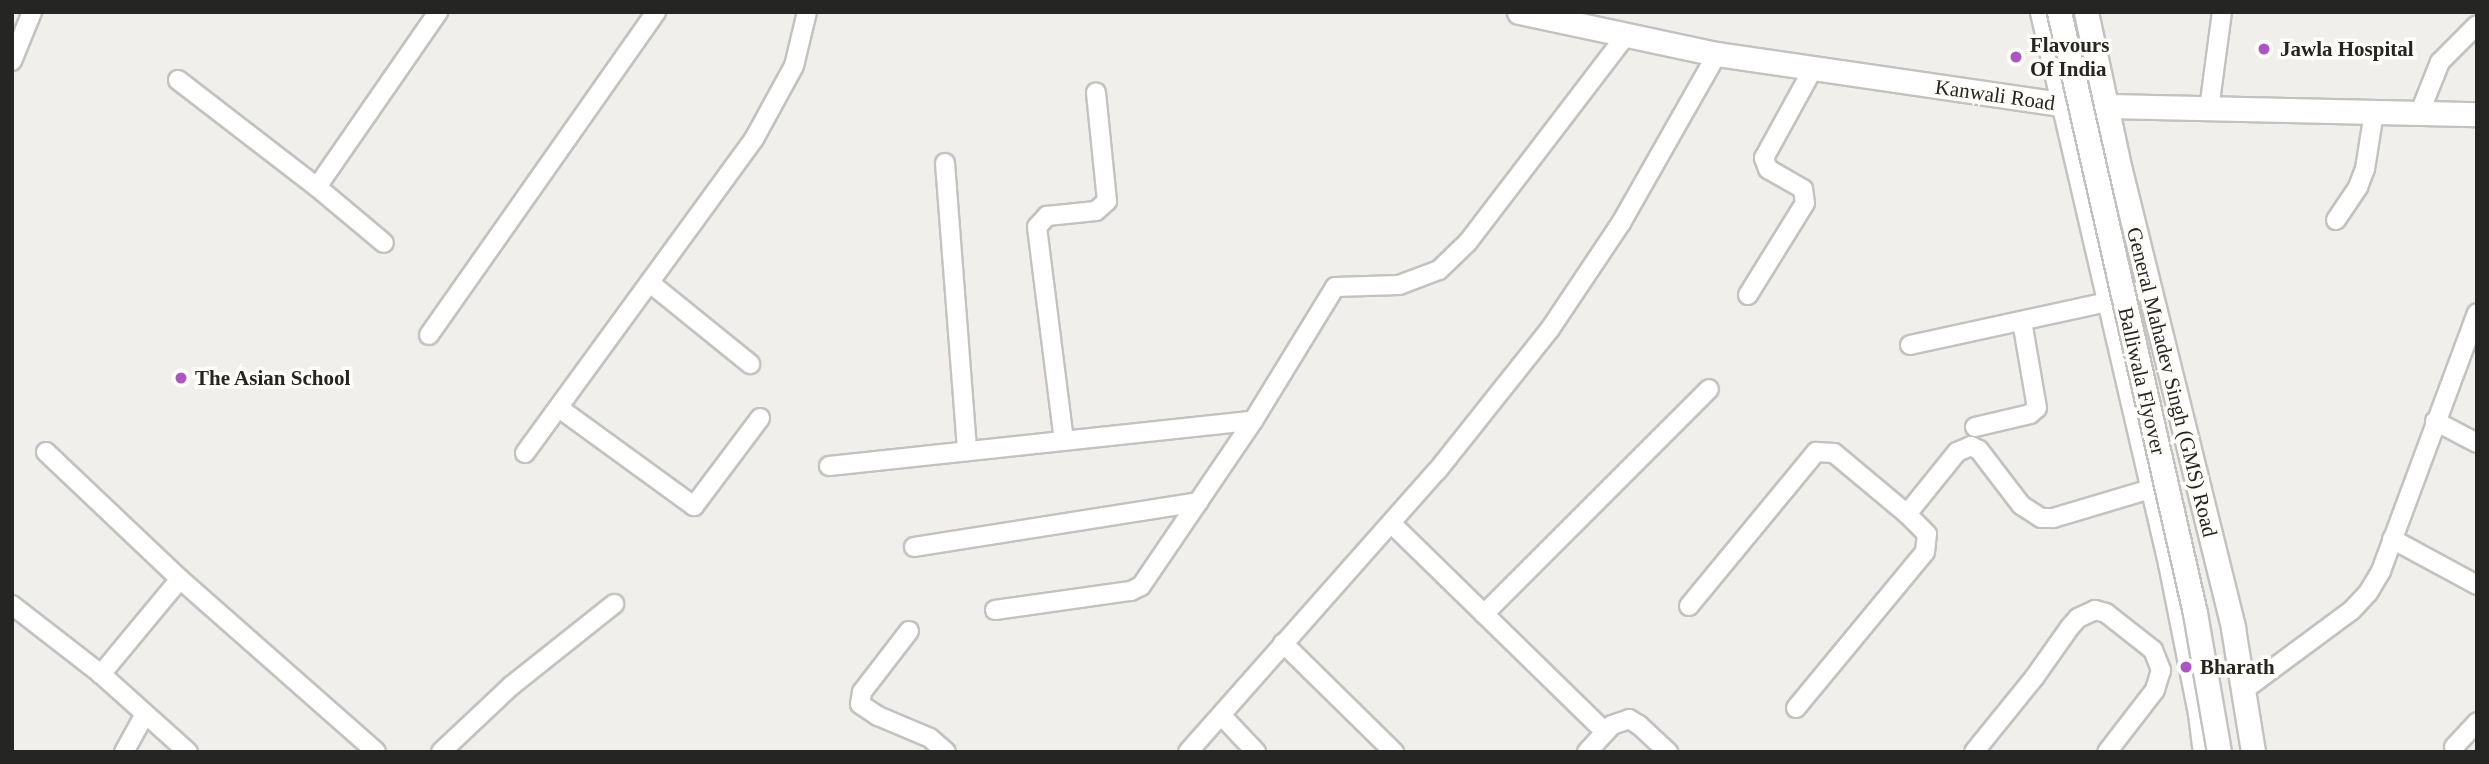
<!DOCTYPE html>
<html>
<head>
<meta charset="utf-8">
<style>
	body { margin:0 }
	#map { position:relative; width:2489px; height:764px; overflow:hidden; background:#f1efec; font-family:Georgia,serif }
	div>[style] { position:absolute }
	.roads { filter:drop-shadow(2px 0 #c4c2c0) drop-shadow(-2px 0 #c4c2c0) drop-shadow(0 2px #c4c2c0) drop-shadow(0 -2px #c4c2c0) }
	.minor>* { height:18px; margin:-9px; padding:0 9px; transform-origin:9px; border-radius:9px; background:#fff }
	.tertiary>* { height:23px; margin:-11.5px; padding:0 11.5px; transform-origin:11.5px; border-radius:11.5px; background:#fff }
	.bridges { filter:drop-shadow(2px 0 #c4c2c0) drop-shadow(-2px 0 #c4c2c0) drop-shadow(0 2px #c4c2c0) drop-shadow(0 -2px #c4c2c0) }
	.tertiary-bridge>* { height:23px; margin:-11.5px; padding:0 11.5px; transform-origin:11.5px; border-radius:11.5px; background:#fff }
	.dots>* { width:19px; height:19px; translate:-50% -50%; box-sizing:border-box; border:4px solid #fffdfa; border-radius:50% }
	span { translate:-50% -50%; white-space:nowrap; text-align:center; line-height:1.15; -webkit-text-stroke:7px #fffdfa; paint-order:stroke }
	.poi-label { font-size:21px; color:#252523; font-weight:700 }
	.left { translate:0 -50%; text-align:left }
	.street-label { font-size:21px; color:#252523 }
	.frame { position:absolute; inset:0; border:14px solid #252523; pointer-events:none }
</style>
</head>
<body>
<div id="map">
	<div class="roads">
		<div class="minor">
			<div style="left:12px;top:61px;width:53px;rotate:-67.8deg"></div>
			<div style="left:178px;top:80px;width:175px;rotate:37.6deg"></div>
			<div style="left:317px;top:187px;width:213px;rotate:-55.3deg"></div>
			<div style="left:2209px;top:109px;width:98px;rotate:-82.4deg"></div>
			<div style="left:2420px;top:112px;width:54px;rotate:-68.2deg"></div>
			<div style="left:2440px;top:62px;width:52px;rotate:-45deg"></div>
			<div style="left:945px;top:163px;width:289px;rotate:85.6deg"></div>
			<div style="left:317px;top:187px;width:87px;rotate:39.9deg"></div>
			<div style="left:2336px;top:220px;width:40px;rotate:-56deg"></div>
			<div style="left:2358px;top:187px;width:19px;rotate:-69deg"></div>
			<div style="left:2365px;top:169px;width:58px;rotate:-81deg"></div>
			<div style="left:650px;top:283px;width:129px;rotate:39deg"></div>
			<div style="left:1748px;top:295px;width:108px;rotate:-58.2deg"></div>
			<div style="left:1805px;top:203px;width:14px;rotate:-98deg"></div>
			<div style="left:1803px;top:189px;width:40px;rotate:-150.3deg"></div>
			<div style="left:1768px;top:169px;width:12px;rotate:-110deg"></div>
			<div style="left:1764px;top:158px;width:102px;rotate:-61.2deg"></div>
			<div style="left:429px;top:335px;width:395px;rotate:-54.9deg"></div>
			<div style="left:1910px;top:345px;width:202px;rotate:-12.3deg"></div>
			<div style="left:2107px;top:302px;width:44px;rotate:-18.4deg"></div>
			<div style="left:559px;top:408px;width:167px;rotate:36deg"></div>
			<div style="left:694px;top:506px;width:110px;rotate:-53.1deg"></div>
			<div style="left:2435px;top:421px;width:47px;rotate:27.6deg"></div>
			<div style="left:1975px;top:427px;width:57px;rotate:-13.3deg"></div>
			<div style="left:2030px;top:414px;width:9px;rotate:-41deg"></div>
			<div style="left:2037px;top:408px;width:88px;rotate:-99.8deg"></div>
			<div style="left:1064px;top:441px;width:216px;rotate:-97.2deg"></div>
			<div style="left:1037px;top:227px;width:15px;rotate:-48deg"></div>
			<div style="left:1047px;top:216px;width:49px;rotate:-5.8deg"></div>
			<div style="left:1096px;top:211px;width:15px;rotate:-42deg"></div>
			<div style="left:1107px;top:201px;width:109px;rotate:-95.8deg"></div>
			<div style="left:46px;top:452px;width:185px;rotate:43.5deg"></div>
			<div style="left:180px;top:579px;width:124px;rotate:129.7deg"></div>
			<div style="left:525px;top:453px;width:389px;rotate:-53.9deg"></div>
			<div style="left:754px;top:139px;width:83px;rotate:-61.3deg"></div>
			<div style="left:794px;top:66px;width:56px;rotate:-76.5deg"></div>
			<div style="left:829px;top:466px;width:426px;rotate:-6.1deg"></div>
			<div style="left:1391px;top:523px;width:299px;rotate:44.3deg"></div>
			<div style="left:2392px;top:539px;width:97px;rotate:28.4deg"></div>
			<div style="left:914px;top:547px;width:288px;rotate:-9deg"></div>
			<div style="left:1198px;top:502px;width:98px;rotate:-55.8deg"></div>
			<div style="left:1253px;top:421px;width:157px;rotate:-58.5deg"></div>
			<div style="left:1335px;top:287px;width:64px;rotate:-1.8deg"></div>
			<div style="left:1399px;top:285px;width:43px;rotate:-20.6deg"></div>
			<div style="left:1439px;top:270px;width:40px;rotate:-44deg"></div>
			<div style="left:1468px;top:242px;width:260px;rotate:-52.6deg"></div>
			<div style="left:180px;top:579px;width:261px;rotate:41.4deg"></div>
			<div style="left:12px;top:605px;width:113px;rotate:37.8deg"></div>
			<div style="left:101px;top:674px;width:117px;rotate:41.9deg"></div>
			<div style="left:1689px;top:606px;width:200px;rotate:-50.5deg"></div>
			<div style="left:1816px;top:452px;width:18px;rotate:3deg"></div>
			<div style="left:1834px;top:453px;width:95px;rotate:39.9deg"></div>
			<div style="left:1907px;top:514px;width:80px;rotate:-51.1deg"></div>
			<div style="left:1957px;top:452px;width:15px;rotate:-23deg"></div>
			<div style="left:1971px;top:446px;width:9px;rotate:27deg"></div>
			<div style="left:1979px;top:450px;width:69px;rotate:52.6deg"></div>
			<div style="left:2021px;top:505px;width:24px;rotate:33deg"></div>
			<div style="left:2041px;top:518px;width:12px"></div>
			<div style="left:2053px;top:518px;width:101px;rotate:-16.6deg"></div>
			<div style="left:995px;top:610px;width:137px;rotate:-8deg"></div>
			<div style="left:1131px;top:591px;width:11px;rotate:-27deg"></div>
			<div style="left:1141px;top:586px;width:102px;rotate:-55.8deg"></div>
			<div style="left:1484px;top:614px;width:318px;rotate:-45deg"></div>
			<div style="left:909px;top:631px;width:77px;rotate:127.6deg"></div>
			<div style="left:862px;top:692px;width:12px;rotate:99deg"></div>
			<div style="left:860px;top:704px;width:22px;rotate:34deg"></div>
			<div style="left:878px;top:716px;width:56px;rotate:22.9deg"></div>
			<div style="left:930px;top:738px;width:21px;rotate:41deg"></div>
			<div style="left:1283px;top:643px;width:156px;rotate:44.5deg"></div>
			<div style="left:2244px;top:690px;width:134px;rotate:-36.5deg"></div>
			<div style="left:2352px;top:610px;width:23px;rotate:-47deg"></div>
			<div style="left:2368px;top:593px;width:26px;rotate:-59deg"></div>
			<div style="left:2381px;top:571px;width:275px;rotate:-69.6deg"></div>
			<div style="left:1796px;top:708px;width:202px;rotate:-50.4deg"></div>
			<div style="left:1925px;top:552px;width:18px;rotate:-84deg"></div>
			<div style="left:1927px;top:534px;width:28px;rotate:-135deg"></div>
			<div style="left:1221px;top:715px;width:51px;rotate:46.6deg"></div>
			<div style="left:2454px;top:747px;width:34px;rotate:-47deg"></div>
			<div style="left:124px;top:752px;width:43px;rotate:-61.1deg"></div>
			<div style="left:441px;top:752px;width:96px;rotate:-43.3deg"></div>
			<div style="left:511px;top:686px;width:132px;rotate:-38.5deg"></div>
			<div style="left:1188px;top:752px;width:375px;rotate:-48.5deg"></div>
			<div style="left:1437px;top:471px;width:181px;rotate:-51.5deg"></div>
			<div style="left:1550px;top:329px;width:128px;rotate:-56.2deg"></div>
			<div style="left:1621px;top:223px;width:194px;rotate:-60.4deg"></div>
			<div style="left:1587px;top:752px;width:37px;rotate:-47deg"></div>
			<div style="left:1612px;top:725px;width:18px;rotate:-19deg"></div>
			<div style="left:1629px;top:719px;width:12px;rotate:31deg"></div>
			<div style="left:1639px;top:725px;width:40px;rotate:43deg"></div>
			<div style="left:1974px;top:752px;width:95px;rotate:-51deg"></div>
			<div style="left:2034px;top:678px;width:62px;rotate:-54.8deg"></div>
			<div style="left:2070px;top:627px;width:12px;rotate:-48deg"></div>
			<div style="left:2078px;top:618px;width:19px;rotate:-25deg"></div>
			<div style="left:2095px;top:610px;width:11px;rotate:15deg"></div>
			<div style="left:2106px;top:613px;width:60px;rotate:38.2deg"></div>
			<div style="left:2153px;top:650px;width:22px;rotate:68deg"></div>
			<div style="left:2161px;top:670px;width:21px;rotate:107deg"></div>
			<div style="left:2155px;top:690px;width:78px;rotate:127.7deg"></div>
		</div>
		<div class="tertiary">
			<div style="left:1519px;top:12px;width:202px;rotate:12deg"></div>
			<div style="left:1717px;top:54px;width:352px;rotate:8.3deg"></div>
			<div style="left:2065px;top:105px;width:412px;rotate:1.3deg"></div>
			<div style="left:2042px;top:12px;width:566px;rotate:76.92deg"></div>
			<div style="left:2170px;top:563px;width:153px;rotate:78.7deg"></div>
			<div style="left:2200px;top:713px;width:39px;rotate:83deg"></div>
			<div style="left:2086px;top:12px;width:162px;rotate:77.9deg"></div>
			<div style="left:2120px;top:170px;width:472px;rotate:76.1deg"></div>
			<div style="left:2233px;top:628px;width:126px;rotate:80.8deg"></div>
		</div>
	</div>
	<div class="bridges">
		<div class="tertiary-bridge">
			<div style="left:2059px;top:12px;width:616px;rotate:77.25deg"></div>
			<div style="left:2195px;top:613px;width:141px;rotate:80.2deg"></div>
		</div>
	</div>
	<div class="dots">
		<div style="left:2264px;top:49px;background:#ac55c3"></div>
		<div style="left:2016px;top:57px;background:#ac55c3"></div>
		<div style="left:181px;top:378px;background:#ac55c3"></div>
		<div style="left:2186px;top:667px;background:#ac55c3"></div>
	</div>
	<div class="poi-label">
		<span class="left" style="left:2030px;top:57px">Flavours<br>Of India</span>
		<span class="left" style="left:2280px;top:49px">Jawla Hospital</span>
		<span class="left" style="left:195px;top:378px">The Asian School</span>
		<span class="left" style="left:2200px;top:667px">Bharath</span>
	</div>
	<div class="street-label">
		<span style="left:1995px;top:95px;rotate:8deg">Kanwali Road</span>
		<span style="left:2142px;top:381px;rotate:77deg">Balliwala Flyover</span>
		<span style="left:2172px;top:382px;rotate:76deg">General Mahadev Singh (GMS) Road</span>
	</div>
	<div class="frame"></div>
</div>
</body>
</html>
